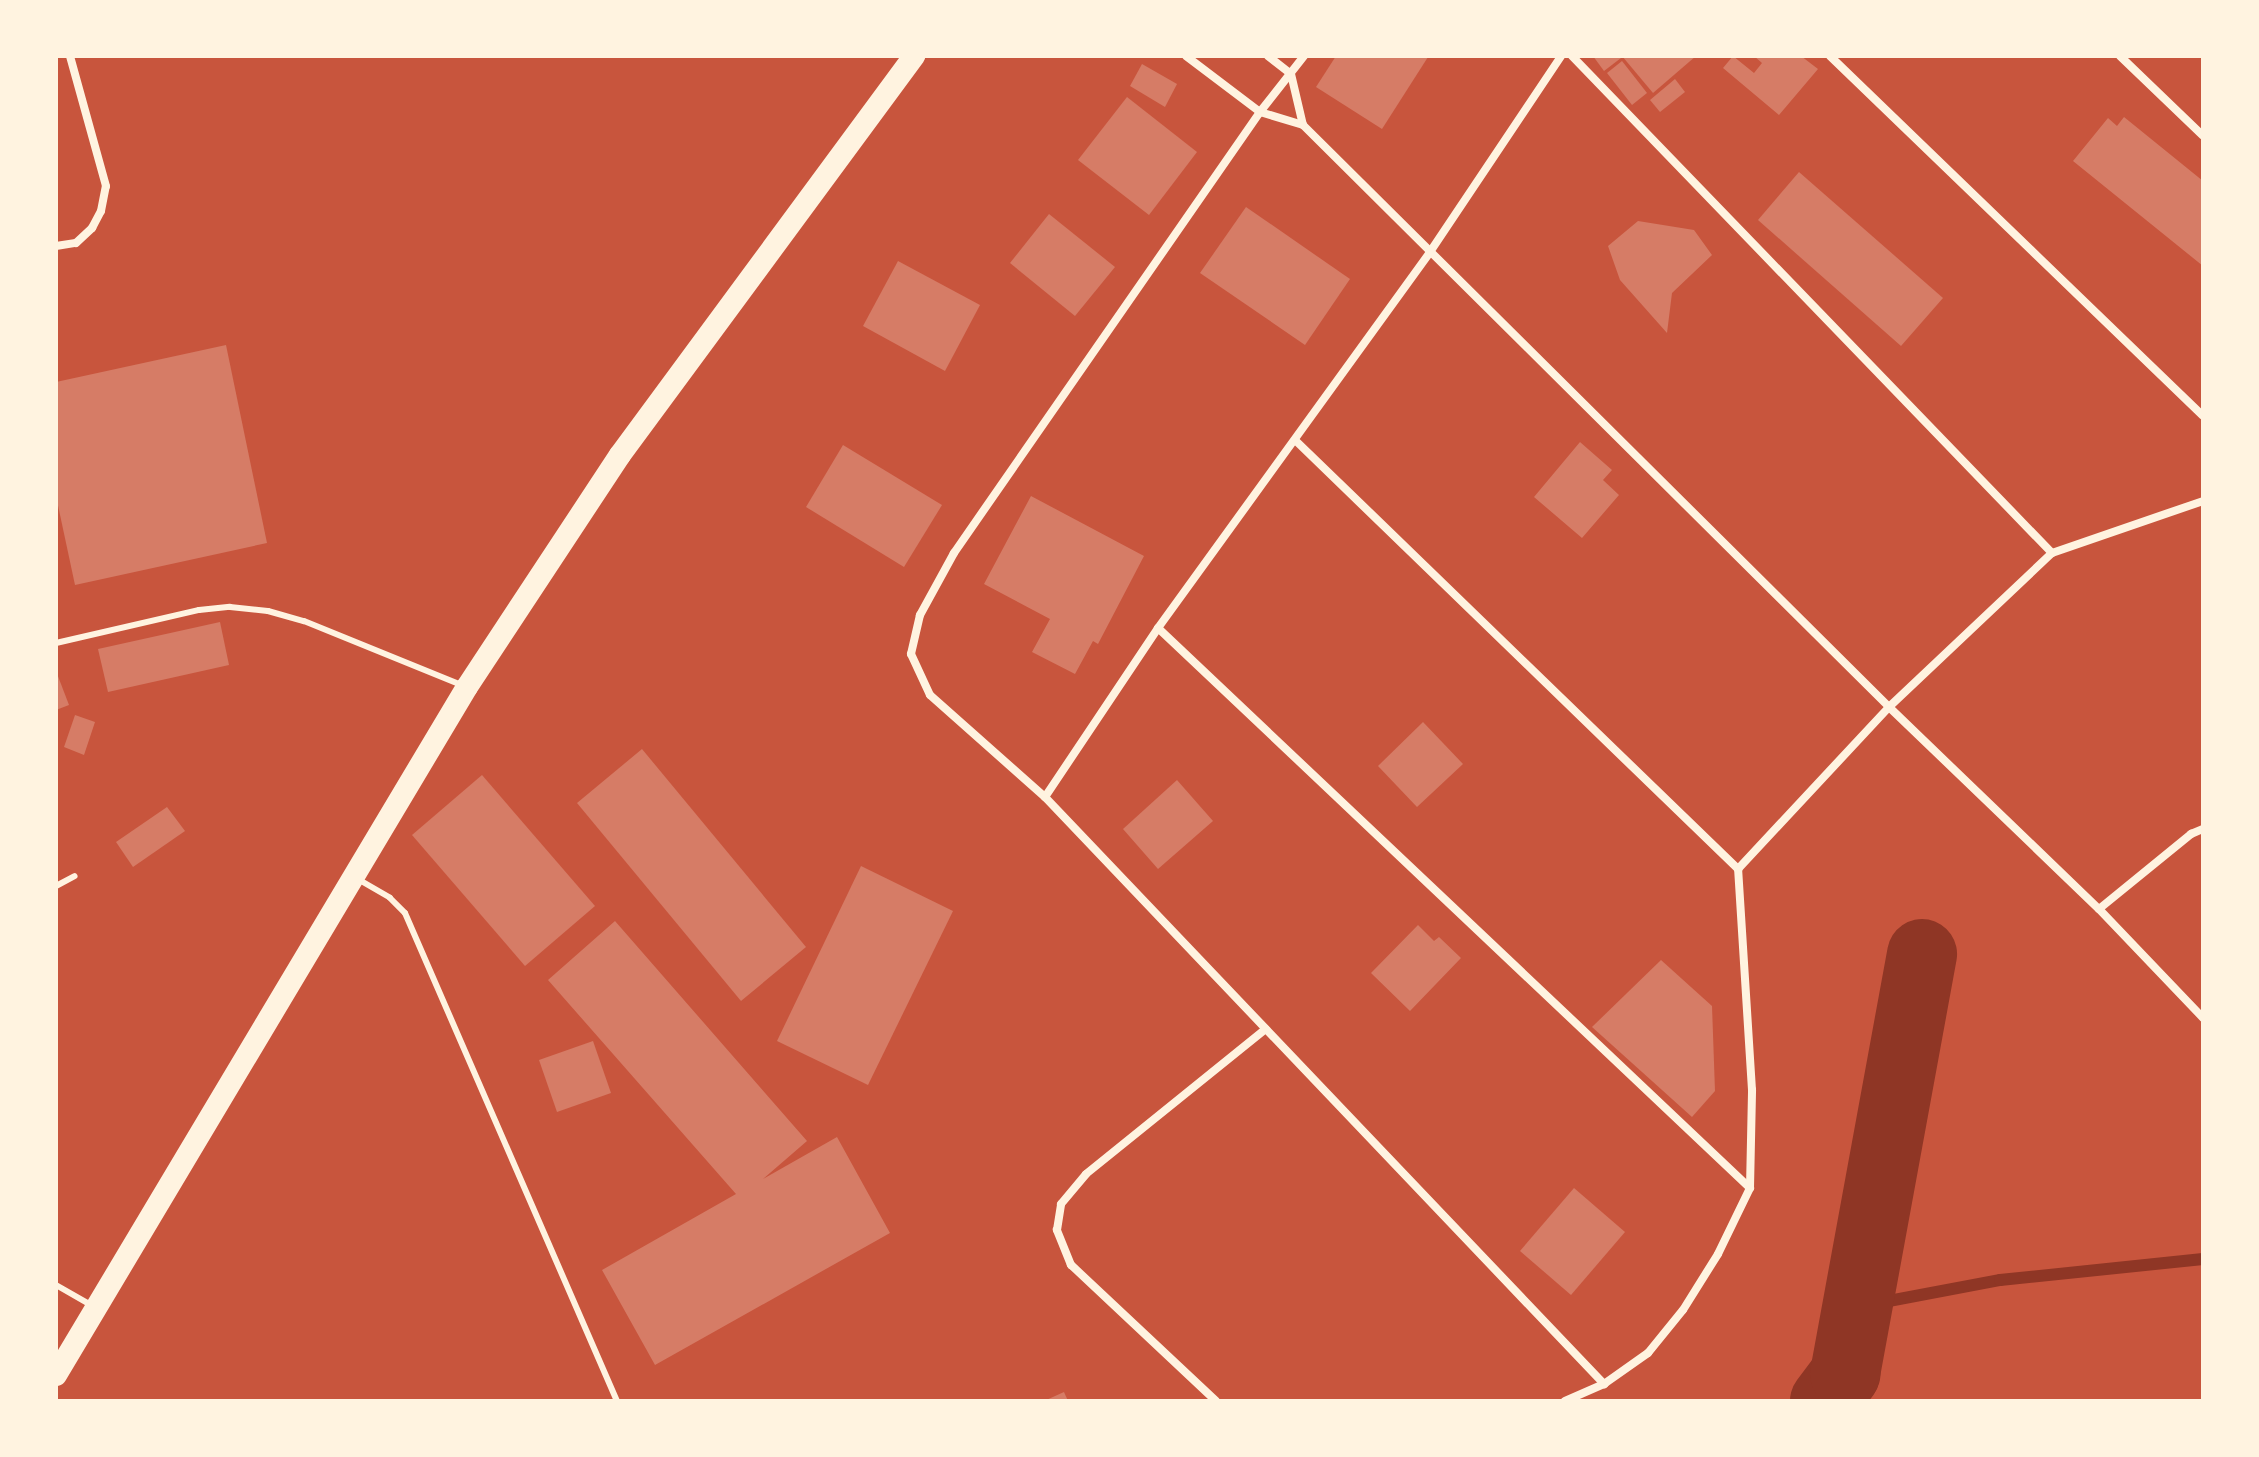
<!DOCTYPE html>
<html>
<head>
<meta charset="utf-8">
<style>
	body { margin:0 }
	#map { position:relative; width:2259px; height:1457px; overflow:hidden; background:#c8553d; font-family:Helvetica,sans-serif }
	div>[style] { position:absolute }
	.stream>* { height:12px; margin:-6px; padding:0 6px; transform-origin:6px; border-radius:6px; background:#8f3625 }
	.river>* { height:70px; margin:-35px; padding:0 35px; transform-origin:35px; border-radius:35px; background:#8f3625 }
	.building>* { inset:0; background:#d67c66 }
	.service>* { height:6px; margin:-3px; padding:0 3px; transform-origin:3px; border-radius:3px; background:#fff3e0 }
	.minor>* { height:8px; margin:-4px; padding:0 4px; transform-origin:4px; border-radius:4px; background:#fff3e0 }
	.trunk>* { height:22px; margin:-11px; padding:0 11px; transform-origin:11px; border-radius:11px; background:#fff3e0 }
	span { translate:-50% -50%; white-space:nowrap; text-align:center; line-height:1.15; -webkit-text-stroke:8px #fff3e0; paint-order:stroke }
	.frame { position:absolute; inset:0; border:58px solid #fff3e0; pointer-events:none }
</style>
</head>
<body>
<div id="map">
	<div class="stream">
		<div style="left:1857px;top:1307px;width:146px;rotate:-10.7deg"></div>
		<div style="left:2000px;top:1280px;width:204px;rotate:-5.9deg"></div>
	</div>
	<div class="river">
		<div style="left:1825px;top:1401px;width:34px;rotate:-53deg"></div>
		<div style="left:1845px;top:1374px;width:427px;rotate:-79.6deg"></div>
	</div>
	<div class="building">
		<div style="clip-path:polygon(1336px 56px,1426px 56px,1428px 57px,1382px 129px,1316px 87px)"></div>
		<div style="clip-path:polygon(1593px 56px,1619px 56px,1621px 58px,1604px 71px)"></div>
		<div style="clip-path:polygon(1622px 56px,1696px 56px,1653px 93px)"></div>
		<div style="clip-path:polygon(1733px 56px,1754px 73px,1762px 63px,1754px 56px,1801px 56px,1818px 69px,1779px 115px,1723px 68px)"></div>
		<div style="clip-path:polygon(1622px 61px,1647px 93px,1632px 105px,1607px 73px)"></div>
		<div style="clip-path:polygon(1142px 64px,1177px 84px,1165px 107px,1130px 86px)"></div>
		<div style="clip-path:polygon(1675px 79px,1685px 92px,1660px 112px,1650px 100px)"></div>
		<div style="clip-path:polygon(1127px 97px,1197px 152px,1149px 215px,1078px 160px)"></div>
		<div style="clip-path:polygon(2124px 117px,2203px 181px,2203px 266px,2073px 161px,2108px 118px,2117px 126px)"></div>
		<div style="clip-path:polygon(1799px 172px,1943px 298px,1901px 346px,1758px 220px)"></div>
		<div style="clip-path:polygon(1246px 207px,1350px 279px,1305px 345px,1200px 273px)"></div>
		<div style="clip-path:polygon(1049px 214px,1115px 267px,1075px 316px,1010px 263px)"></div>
		<div style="clip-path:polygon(1638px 221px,1694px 230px,1712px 255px,1672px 293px,1667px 333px,1620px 280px,1608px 246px)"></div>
		<div style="clip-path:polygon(898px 261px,980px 305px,945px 371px,863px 326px)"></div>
		<div style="clip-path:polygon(226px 345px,267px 543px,75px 585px,56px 496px,56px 382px)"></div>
		<div style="clip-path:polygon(1580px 442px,1612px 470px,1603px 480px,1619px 495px,1582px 538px,1534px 497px)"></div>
		<div style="clip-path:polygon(843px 445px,942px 505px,904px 567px,806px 507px)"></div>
		<div style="clip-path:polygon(1031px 496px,1144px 556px,1098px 644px,1093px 641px,1075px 674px,1032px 652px,1050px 619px,984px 584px)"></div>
		<div style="clip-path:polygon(220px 622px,229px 665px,108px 692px,98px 649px)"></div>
		<div style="clip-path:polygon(56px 671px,69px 705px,56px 710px)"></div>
		<div style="clip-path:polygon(75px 715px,95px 722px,84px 755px,64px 747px)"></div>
		<div style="clip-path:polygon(1423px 722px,1463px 764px,1417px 807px,1378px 766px)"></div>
		<div style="clip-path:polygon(642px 749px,806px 947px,741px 1001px,577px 803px)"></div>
		<div style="clip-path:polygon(482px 775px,595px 906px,525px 966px,412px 835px)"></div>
		<div style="clip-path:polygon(1177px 780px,1213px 821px,1158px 869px,1123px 829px)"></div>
		<div style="clip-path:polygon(167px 807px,185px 831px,133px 867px,116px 842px)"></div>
		<div style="clip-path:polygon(861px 866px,953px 911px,868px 1085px,777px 1041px)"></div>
		<div style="clip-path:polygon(615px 921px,807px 1141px,763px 1179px,837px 1137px,890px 1233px,655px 1365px,602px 1270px,736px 1194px,548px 980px)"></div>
		<div style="clip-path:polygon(1418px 925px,1434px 941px,1439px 937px,1461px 958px,1410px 1011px,1371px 973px)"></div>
		<div style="clip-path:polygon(1661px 960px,1712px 1006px,1715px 1091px,1692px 1117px,1592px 1027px)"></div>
		<div style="clip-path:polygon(593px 1041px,611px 1093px,557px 1112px,539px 1060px)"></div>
		<div style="clip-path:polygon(1574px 1188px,1625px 1232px,1571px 1295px,1520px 1251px)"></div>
		<div style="clip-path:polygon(1064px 1392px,1068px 1401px,1044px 1401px)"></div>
	</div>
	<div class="service">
		<div style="left:56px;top:643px;width:147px;rotate:-13deg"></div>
		<div style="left:199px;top:610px;width:31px;rotate:-6deg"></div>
		<div style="left:230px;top:607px;width:38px;rotate:6deg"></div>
		<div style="left:268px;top:611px;width:37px;rotate:16deg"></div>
		<div style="left:304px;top:621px;width:170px;rotate:22.1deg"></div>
		<div style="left:356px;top:878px;width:39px;rotate:30deg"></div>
		<div style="left:390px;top:898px;width:21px;rotate:45deg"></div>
		<div style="left:405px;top:913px;width:532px;rotate:66.52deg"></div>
		<div style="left:56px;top:886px;width:21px;rotate:-28deg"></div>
		<div style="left:56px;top:1285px;width:40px;rotate:29.7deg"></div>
	</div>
	<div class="minor">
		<div style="left:1186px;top:56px;width:93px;rotate:37.1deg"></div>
		<div style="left:1260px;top:112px;width:45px;rotate:16.8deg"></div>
		<div style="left:1303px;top:125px;width:826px;rotate:44.8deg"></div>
		<div style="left:1889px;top:707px;width:291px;rotate:43.9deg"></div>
		<div style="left:2099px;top:909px;width:151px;rotate:46.3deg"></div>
		<div style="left:1268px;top:56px;width:29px;rotate:38deg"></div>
		<div style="left:1291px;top:74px;width:52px;rotate:76.8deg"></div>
		<div style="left:1304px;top:56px;width:71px;rotate:128.2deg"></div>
		<div style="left:1260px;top:112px;width:537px;rotate:124.76deg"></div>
		<div style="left:954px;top:553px;width:71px;rotate:118.7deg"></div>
		<div style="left:920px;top:615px;width:40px;rotate:103deg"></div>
		<div style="left:911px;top:654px;width:45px;rotate:65.1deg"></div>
		<div style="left:930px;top:695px;width:154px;rotate:41.6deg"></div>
		<div style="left:1045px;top:797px;width:811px;rotate:46.4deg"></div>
		<div style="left:1572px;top:56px;width:691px;rotate:46deg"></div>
		<div style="left:1830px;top:56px;width:518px;rotate:43.98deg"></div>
		<div style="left:2120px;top:56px;width:115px;rotate:43.9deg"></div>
		<div style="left:56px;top:246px;width:20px;rotate:-9deg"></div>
		<div style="left:76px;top:243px;width:22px;rotate:-43deg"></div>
		<div style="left:92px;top:228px;width:19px;rotate:-62deg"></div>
		<div style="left:101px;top:211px;width:25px;rotate:-79deg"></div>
		<div style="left:106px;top:186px;width:135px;rotate:-105.5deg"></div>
		<div style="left:1295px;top:440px;width:617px;rotate:44.08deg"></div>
		<div style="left:1158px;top:628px;width:815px;rotate:43.41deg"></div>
		<div style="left:1045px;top:797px;width:203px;rotate:-56.2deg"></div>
		<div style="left:1158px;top:628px;width:464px;rotate:-54.1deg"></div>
		<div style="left:1430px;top:252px;width:236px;rotate:-56.2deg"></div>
		<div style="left:2099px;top:909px;width:119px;rotate:-39.2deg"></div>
		<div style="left:2191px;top:834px;width:13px;rotate:-23deg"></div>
		<div style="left:1216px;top:1401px;width:199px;rotate:-136.8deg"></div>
		<div style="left:1071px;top:1265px;width:38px;rotate:-112deg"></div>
		<div style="left:1057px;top:1230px;width:26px;rotate:-81deg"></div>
		<div style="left:1061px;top:1204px;width:39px;rotate:-50deg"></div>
		<div style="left:1086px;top:1174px;width:231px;rotate:-38.9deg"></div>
		<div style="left:1565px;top:1401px;width:43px;rotate:-23.6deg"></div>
		<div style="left:1604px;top:1384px;width:54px;rotate:-35.2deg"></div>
		<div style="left:1648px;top:1353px;width:55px;rotate:-50.9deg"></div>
		<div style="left:1683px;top:1310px;width:66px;rotate:-58deg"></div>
		<div style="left:1718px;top:1254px;width:73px;rotate:-64.1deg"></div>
		<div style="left:1750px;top:1188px;width:98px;rotate:-88.8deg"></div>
		<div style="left:1752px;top:1090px;width:221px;rotate:-93.6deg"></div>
		<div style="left:1738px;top:869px;width:221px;rotate:-47deg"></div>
		<div style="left:1889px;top:707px;width:224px;rotate:-43.4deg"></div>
		<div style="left:2052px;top:553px;width:160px;rotate:-19deg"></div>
	</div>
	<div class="trunk">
		<div style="left:56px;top:1375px;width:801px;rotate:-59.15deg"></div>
		<div style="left:467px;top:687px;width:278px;rotate:-56.6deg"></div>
		<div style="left:620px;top:455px;width:496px;rotate:-53.6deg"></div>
	</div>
	<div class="frame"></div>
</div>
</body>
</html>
